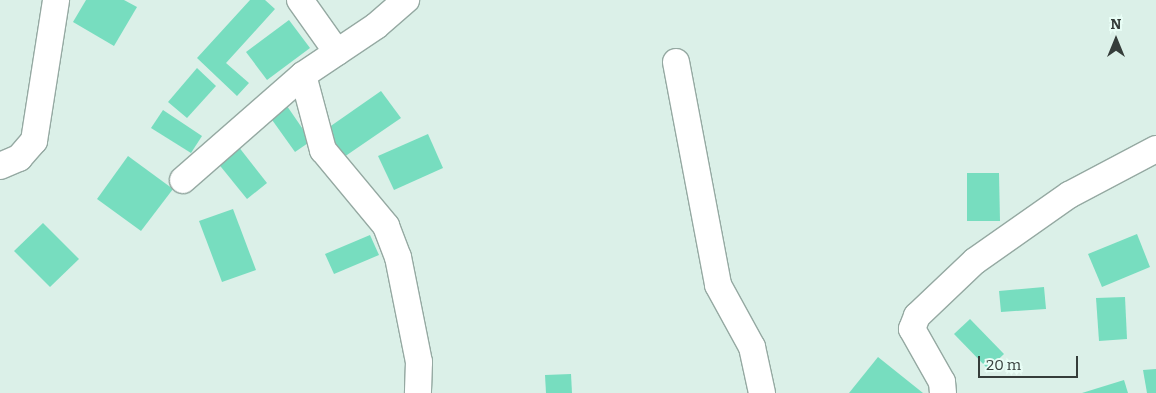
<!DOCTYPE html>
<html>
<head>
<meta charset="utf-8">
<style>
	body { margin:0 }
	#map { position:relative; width:1156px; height:393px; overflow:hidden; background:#dbf0e8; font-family:Bitter,serif }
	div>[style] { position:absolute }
	.building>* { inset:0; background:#77ddbf }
	.roads { filter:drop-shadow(1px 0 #95a9a2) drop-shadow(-1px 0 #95a9a2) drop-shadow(0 1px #95a9a2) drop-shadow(0 -1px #95a9a2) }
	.minor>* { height:26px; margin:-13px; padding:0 13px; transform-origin:13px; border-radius:13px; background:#fff }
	span { translate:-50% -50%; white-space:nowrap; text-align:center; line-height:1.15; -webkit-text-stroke:4.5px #e8fdf5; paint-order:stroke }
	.north { position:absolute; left:1091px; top:15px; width:50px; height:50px; -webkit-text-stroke:4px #e8fdf5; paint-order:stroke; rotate:0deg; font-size:14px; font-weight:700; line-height:20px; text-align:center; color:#353d3a }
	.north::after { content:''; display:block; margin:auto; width:18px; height:22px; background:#353d3a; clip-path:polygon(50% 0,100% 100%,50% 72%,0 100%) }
	.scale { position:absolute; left:978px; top:356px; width:100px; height:22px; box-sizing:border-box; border:2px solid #353d3a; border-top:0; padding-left:6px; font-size:15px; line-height:18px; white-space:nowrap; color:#353d3a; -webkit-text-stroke:4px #e8fdf5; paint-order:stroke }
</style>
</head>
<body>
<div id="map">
	<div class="building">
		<div style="clip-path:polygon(86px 0,124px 0,137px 7px,114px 46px,73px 22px)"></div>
		<div style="clip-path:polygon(250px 0,265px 0,275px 9px,226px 63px,249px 83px,237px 96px,197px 58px)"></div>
		<div style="clip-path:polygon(289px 20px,310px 48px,267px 80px,246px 52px)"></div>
		<div style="clip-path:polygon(197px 68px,216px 86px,187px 118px,168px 102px)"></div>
		<div style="clip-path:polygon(381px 91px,401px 118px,344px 157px,325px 130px)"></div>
		<div style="clip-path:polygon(287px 106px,311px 141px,295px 152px,270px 117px)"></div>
		<div style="clip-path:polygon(163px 110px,202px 136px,191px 153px,151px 128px)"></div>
		<div style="clip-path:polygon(428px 134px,443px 168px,394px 190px,378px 156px)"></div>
		<div style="clip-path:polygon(238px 146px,267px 183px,247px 199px,217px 162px)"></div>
		<div style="clip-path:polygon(128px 156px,173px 189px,141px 231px,97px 199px)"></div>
		<div style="clip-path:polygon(967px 173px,999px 173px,1000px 221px,967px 221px)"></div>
		<div style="clip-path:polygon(233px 209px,256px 270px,222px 282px,199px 221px)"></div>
		<div style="clip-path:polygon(43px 223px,79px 259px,50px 287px,14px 251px)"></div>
		<div style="clip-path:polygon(1137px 234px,1150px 267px,1102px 287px,1088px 254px)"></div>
		<div style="clip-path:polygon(370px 235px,379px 255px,334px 274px,325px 254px)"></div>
		<div style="clip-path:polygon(1044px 287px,1046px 309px,1001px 312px,999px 291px)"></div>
		<div style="clip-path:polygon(1125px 297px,1127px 339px,1099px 341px,1096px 298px)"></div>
		<div style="clip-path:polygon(970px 319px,1004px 354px,988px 369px,954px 334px)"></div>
		<div style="clip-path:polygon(878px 357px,923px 393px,849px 393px)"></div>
		<div style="clip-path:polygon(1156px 369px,1156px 393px,1147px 393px,1143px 370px)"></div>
		<div style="clip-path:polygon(571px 374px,572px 393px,546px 393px,545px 375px)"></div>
		<div style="clip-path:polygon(1124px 380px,1128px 393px,1082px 393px)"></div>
	</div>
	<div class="roads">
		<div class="minor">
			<div style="left:300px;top:0;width:64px;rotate:54.6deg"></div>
			<div style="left:676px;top:62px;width:227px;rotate:79.3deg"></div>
			<div style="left:718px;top:285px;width:71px;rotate:61.3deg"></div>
			<div style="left:752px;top:347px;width:47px;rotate:77.7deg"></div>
			<div style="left:303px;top:75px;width:78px;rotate:75.1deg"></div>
			<div style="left:323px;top:150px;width:99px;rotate:50.3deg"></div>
			<div style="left:386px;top:226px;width:33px;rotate:69deg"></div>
			<div style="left:398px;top:257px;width:107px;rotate:78.7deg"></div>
			<div style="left:419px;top:362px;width:31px;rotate:92deg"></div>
			<div style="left:0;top:166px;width:21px;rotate:-23deg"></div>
			<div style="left:19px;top:158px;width:23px;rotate:-49deg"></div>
			<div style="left:34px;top:141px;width:143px;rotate:-81.1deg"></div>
			<div style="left:183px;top:180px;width:159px;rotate:-41.2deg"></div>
			<div style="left:303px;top:75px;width:88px;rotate:-33.9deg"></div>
			<div style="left:376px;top:26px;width:40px;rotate:-41deg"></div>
			<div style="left:943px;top:393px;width:11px;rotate:-95deg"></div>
			<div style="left:942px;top:382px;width:61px;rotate:-119.5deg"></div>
			<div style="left:912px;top:329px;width:14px;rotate:-69deg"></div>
			<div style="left:917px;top:316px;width:80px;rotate:-43.5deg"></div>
			<div style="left:975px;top:261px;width:115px;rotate:-35.1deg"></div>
			<div style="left:1069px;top:195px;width:98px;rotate:-27.9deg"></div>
		</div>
	</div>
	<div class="north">N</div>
	<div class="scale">20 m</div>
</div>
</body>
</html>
